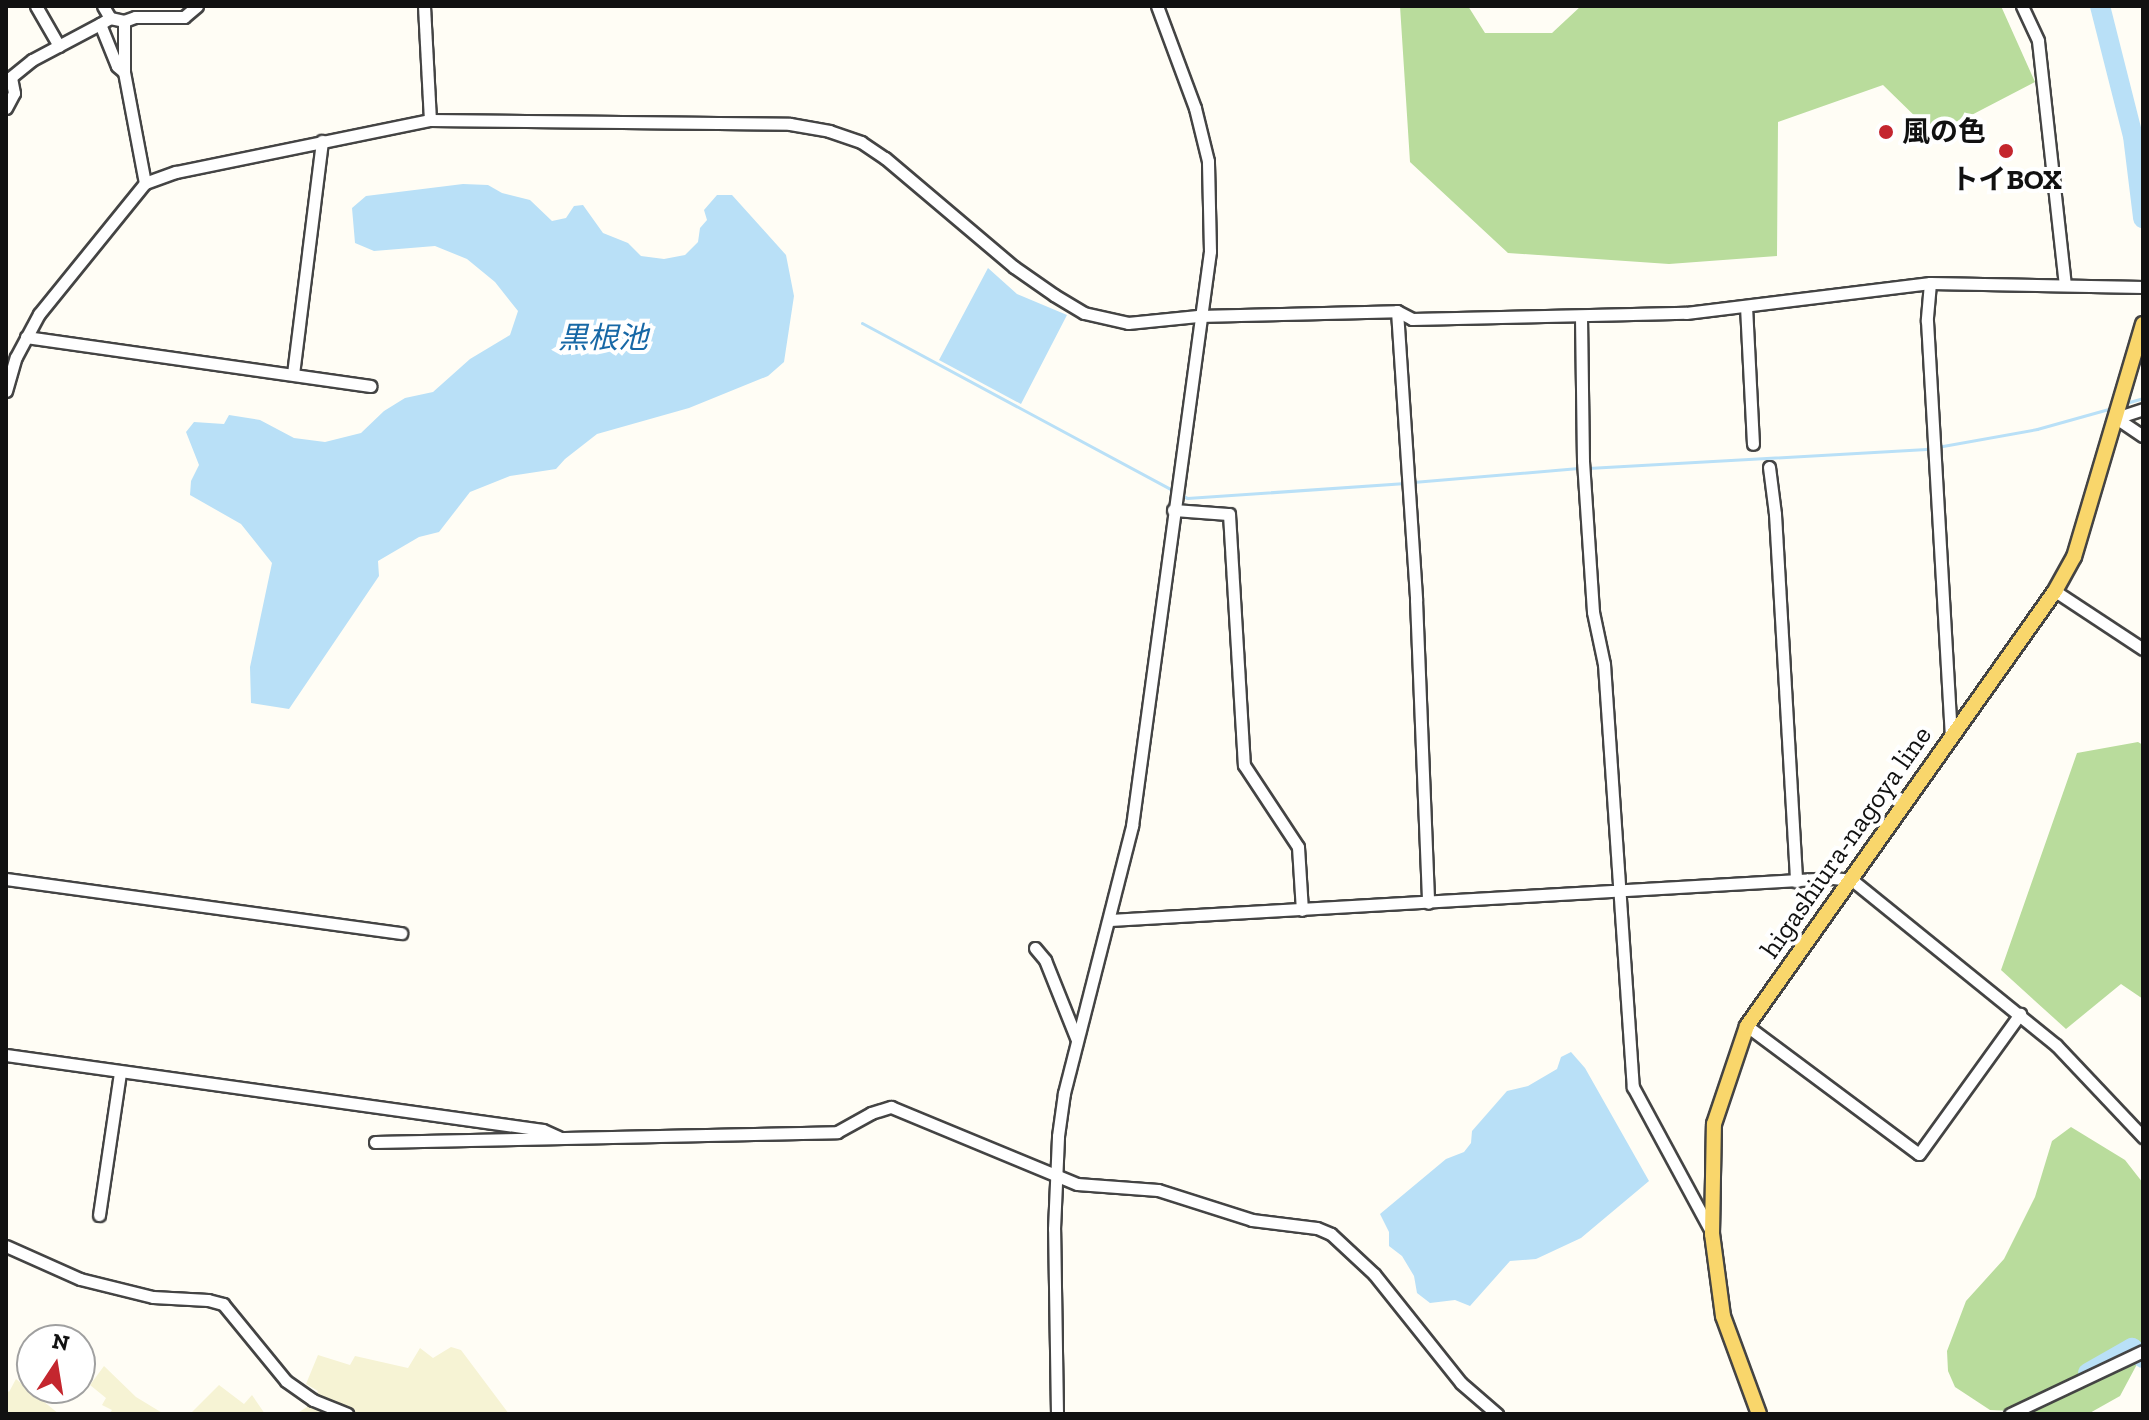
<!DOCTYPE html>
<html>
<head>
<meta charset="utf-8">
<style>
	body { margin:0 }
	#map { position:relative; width:2149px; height:1420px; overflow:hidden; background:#fffdf5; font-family:"Zilla Slab","Noto Sans JP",serif }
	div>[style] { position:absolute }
	.farmland>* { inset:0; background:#f6f3d4 }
	.forest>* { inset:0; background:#b9dc9c }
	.water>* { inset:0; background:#b9e0f7 }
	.stream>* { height:3px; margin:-1.5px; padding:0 1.5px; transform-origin:1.5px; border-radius:1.5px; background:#b9e0f7 }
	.river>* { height:20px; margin:-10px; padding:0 10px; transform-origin:10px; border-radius:10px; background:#b9e0f7 }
	.roads { filter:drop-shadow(2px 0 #444) drop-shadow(-2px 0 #444) drop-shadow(0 2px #444) drop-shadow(0 -2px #444) }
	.minor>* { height:11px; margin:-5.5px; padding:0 5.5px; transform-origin:5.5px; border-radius:5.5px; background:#fff }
	.major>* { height:14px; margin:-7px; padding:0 7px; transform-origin:7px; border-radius:7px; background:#f9d66b }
	.dots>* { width:22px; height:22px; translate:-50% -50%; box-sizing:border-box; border:4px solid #fff; border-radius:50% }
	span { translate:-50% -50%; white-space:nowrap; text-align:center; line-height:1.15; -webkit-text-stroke:8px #fff; paint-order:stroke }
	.poi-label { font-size:28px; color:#111; font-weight:700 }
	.left { translate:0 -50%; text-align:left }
	.street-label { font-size:28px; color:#111 }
	.water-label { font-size:30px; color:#1768a6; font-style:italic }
	.frame { position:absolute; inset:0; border:8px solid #111; pointer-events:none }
	.north { position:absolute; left:16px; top:1324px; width:80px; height:80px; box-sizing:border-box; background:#fff; border:2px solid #a0a0a0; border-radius:50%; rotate:12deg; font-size:22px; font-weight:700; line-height:32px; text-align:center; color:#111 }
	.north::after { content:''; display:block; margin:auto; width:28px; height:36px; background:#c4262e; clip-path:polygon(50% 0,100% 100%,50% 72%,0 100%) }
</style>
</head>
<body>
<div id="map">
	<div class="farmland">
		<div style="clip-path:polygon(451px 1347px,461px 1350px,509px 1414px,296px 1414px,310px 1405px,318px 1391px,306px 1384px,318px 1355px,350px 1365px,355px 1356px,408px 1368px,420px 1348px,433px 1358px)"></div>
		<div style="clip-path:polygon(104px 1366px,136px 1397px,164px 1414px,109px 1414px,112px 1410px,102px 1405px,106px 1398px,90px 1385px)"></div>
		<div style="clip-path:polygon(16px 1379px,59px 1414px,6px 1414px,6px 1389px,9px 1392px)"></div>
		<div style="clip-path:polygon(219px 1385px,244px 1404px,252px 1395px,265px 1414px,190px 1414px)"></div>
	</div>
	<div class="forest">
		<div style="clip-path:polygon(1400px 6px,1468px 6px,1485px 33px,1552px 33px,1581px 6px,2001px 6px,2035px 82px,1960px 121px,1924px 125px,1883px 85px,1778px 122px,1777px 256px,1669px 264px,1508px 253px,1410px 162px)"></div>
		<div style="clip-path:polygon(2138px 742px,2143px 745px,2143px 999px,2121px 984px,2066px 1029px,2001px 970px,2077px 753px)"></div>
		<div style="clip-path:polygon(2071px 1127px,2125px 1160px,2143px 1183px,2143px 1353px,2120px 1396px,2088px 1414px,1990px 1410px,1955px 1387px,1948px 1371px,1947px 1351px,1966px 1301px,2004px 1259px,2035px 1197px,2052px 1141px)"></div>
	</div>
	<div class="water">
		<div style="clip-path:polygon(463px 184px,488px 185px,502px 193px,530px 200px,552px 221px,566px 218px,574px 206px,583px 205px,603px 233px,628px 243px,641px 256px,664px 259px,685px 255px,698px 242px,700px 228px,707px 220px,704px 210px,717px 195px,732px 195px,786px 255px,794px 296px,784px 362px,768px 376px,689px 408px,597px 434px,565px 459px,556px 469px,510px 476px,470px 492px,439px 532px,419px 537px,378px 561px,379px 576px,289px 709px,251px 703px,250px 667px,272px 563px,241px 524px,190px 495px,191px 481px,199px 465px,186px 432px,194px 422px,224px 424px,229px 415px,260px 420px,294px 438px,325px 442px,361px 433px,384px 411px,405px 398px,433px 392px,470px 359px,510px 335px,518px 311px,495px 282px,467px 259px,435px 246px,374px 251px,355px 243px,352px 208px,366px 196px)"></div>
		<div style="clip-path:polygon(988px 268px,1017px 294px,1067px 315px,1021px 404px,939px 360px)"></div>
		<div style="clip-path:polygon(1571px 1052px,1585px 1068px,1649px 1181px,1581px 1238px,1536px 1259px,1510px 1261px,1470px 1306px,1455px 1300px,1430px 1303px,1417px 1293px,1414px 1276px,1402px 1256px,1389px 1246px,1389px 1232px,1380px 1214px,1446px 1159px,1464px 1152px,1471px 1143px,1472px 1131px,1507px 1091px,1528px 1086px,1557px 1069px,1561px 1057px)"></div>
	</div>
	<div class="stream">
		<div style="left:862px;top:323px;width:369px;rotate:28.3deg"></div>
		<div style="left:1187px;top:498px;width:219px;rotate:-3.9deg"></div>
		<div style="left:2126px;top:403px;width:18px;rotate:-16deg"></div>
		<div style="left:1588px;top:468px;width:339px;rotate:-3.2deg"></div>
		<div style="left:1926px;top:449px;width:113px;rotate:-10.2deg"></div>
		<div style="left:2037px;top:429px;width:78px;rotate:-15.6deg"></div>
		<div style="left:1413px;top:482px;width:169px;rotate:-4.8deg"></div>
	</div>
	<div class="river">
		<div style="left:2100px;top:6px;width:134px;rotate:75.8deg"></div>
		<div style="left:2133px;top:136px;width:83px;rotate:83deg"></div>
		<div style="left:2088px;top:1373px;width:51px;rotate:-29.6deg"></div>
		<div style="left:2132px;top:1348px;width:15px;rotate:42deg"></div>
	</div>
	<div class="roads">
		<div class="minor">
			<div style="left:36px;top:6px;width:46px;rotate:60.1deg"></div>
			<div style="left:103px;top:6px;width:14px;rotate:60deg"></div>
			<div style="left:424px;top:6px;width:114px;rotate:87deg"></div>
			<div style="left:2022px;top:6px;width:38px;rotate:65deg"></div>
			<div style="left:2038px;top:41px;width:244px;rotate:83.7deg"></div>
			<div style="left:124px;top:21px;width:51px;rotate:90deg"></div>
			<div style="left:124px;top:72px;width:113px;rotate:79.3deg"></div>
			<div style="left:100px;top:24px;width:45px;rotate:68deg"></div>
			<div style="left:117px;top:66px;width:9px;rotate:41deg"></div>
			<div style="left:6px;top:108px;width:17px;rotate:-62deg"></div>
			<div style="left:14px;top:93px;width:16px;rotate:-101deg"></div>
			<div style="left:11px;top:77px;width:27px;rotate:-39deg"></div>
			<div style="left:32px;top:60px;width:77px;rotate:-27.9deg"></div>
			<div style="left:100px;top:24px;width:12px;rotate:-31deg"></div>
			<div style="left:110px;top:18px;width:14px;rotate:12deg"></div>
			<div style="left:124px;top:21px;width:12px;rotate:-20deg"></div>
			<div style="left:135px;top:17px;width:49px"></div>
			<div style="left:184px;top:17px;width:17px;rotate:-40deg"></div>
			<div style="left:1930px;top:283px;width:38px;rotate:95deg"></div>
			<div style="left:1927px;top:321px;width:417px;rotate:86.7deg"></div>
			<div style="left:1746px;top:306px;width:138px;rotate:87.1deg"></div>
			<div style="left:1397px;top:311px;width:290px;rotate:86.2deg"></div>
			<div style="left:1416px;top:600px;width:303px;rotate:87.7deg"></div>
			<div style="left:1581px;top:317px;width:144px;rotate:89.2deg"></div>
			<div style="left:1583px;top:461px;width:151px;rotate:86.2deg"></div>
			<div style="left:1593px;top:612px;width:53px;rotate:78.1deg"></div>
			<div style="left:1604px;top:664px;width:424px;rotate:86.1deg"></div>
			<div style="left:1633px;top:1087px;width:166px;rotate:61.6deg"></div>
			<div style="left:26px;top:337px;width:348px;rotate:8.1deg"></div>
			<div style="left:293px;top:374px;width:235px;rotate:-82.9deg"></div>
			<div style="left:6px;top:391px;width:35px;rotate:-74deg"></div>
			<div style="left:16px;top:357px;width:49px;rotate:-61.9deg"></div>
			<div style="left:39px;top:314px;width:169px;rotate:-51deg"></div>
			<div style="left:145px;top:183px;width:33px;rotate:-20deg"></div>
			<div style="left:176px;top:172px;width:259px;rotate:-11.6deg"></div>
			<div style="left:430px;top:120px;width:360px;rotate:0.6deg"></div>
			<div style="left:790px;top:124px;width:40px;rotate:10deg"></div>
			<div style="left:829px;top:131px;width:34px;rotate:19deg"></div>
			<div style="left:861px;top:142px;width:29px;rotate:34deg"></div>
			<div style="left:885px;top:158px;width:169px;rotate:40.2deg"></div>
			<div style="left:1014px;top:267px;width:49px;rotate:35deg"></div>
			<div style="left:1054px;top:295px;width:35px;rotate:31deg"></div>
			<div style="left:1084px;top:313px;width:45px;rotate:12.8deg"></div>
			<div style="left:1128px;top:323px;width:70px;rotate:-5.7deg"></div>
			<div style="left:1198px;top:316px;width:199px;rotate:-1.4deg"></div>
			<div style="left:1397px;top:311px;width:17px;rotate:28deg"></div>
			<div style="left:1412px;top:319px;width:274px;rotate:-1.3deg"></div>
			<div style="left:1686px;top:313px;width:246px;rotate:-7deg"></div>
			<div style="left:1930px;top:283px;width:213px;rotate:1.1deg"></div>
			<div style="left:2116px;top:418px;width:32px;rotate:34deg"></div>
			<div style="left:2116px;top:418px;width:28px;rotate:-18deg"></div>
			<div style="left:1769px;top:467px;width:47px;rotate:82.7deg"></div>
			<div style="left:1775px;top:514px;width:368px;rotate:86.7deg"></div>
			<div style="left:1173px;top:510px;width:56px;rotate:4.1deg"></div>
			<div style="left:1229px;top:514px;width:251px;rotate:86.6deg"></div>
			<div style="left:1244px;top:765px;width:98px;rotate:56.6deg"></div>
			<div style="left:1298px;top:847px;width:63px;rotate:86.4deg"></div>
			<div style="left:2055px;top:591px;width:105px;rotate:33.4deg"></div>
			<div style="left:6px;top:879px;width:399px;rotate:7.8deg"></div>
			<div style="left:1110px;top:920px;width:724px;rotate:-3.32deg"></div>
			<div style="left:1833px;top:878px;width:19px;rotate:6deg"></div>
			<div style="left:1852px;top:880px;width:262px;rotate:39deg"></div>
			<div style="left:2056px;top:1045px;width:127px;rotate:46.6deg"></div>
			<div style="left:1035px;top:948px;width:16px;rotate:50deg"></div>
			<div style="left:1045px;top:960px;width:86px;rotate:68.2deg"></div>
			<div style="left:1747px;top:1026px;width:214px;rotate:36.7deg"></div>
			<div style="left:1919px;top:1154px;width:173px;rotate:-54.2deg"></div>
			<div style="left:6px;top:1055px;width:542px;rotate:7.95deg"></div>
			<div style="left:543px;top:1130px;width:17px;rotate:24deg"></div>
			<div style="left:375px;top:1142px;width:462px;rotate:-1.2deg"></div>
			<div style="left:837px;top:1132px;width:39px;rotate:-29deg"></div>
			<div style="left:871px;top:1113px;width:21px;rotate:-17deg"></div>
			<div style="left:891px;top:1107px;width:201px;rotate:22.5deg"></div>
			<div style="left:1077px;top:1184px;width:81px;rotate:4.2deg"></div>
			<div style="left:1158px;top:1190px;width:99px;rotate:17.7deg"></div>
			<div style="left:1252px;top:1220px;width:65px;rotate:7deg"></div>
			<div style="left:1317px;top:1228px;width:15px;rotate:23deg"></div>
			<div style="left:1331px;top:1234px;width:59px;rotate:42.9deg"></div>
			<div style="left:1374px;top:1274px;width:139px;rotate:51.4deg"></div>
			<div style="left:1461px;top:1383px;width:48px;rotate:40.7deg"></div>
			<div style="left:99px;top:1215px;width:145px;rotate:-81.6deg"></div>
			<div style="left:6px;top:1246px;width:81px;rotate:24deg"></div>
			<div style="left:80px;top:1279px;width:75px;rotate:13.9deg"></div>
			<div style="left:153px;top:1297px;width:55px;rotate:3.1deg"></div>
			<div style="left:208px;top:1300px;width:16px;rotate:15deg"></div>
			<div style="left:223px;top:1304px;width:99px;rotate:50.7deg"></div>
			<div style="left:286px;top:1381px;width:33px;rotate:35deg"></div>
			<div style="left:313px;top:1400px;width:37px;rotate:22deg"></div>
			<div style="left:1057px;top:1414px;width:185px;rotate:-90.9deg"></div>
			<div style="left:1054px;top:1229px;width:93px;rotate:-87.5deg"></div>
			<div style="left:1058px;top:1136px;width:43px;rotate:-82.1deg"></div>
			<div style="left:1064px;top:1093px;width:276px;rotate:-75.7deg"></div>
			<div style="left:1132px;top:826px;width:580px;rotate:-82.27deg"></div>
			<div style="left:1210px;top:251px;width:90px;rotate:-91.3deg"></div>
			<div style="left:1208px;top:161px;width:55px;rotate:-103.8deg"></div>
			<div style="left:1195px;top:108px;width:109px;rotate:-110.4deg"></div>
			<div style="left:2010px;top:1414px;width:147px;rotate:-25.3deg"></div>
		</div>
		<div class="major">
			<div style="left:1759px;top:1414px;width:104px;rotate:-110.2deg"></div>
			<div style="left:1723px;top:1316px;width:83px;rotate:-97.6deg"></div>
			<div style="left:1712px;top:1234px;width:110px;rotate:-89deg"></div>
			<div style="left:1714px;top:1124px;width:103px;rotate:-71.4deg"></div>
			<div style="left:1747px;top:1026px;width:533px;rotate:-54.7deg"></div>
			<div style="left:2055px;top:591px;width:39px;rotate:-61deg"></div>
			<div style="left:2074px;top:557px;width:243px;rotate:-73.5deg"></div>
		</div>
	</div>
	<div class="dots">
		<div style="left:1886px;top:132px;background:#c4262e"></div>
		<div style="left:2006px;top:151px;background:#c4262e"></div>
	</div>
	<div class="poi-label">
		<span class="left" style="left:1902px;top:132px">風の色</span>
		<span style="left:2006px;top:180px">トイBOX</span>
	</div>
	<div class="street-label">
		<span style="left:1846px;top:842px;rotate:-55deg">higashiura-nagoya line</span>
	</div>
	<div class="water-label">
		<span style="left:603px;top:338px">黒根池</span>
	</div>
	<div class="frame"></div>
	<div class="north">N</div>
</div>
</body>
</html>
